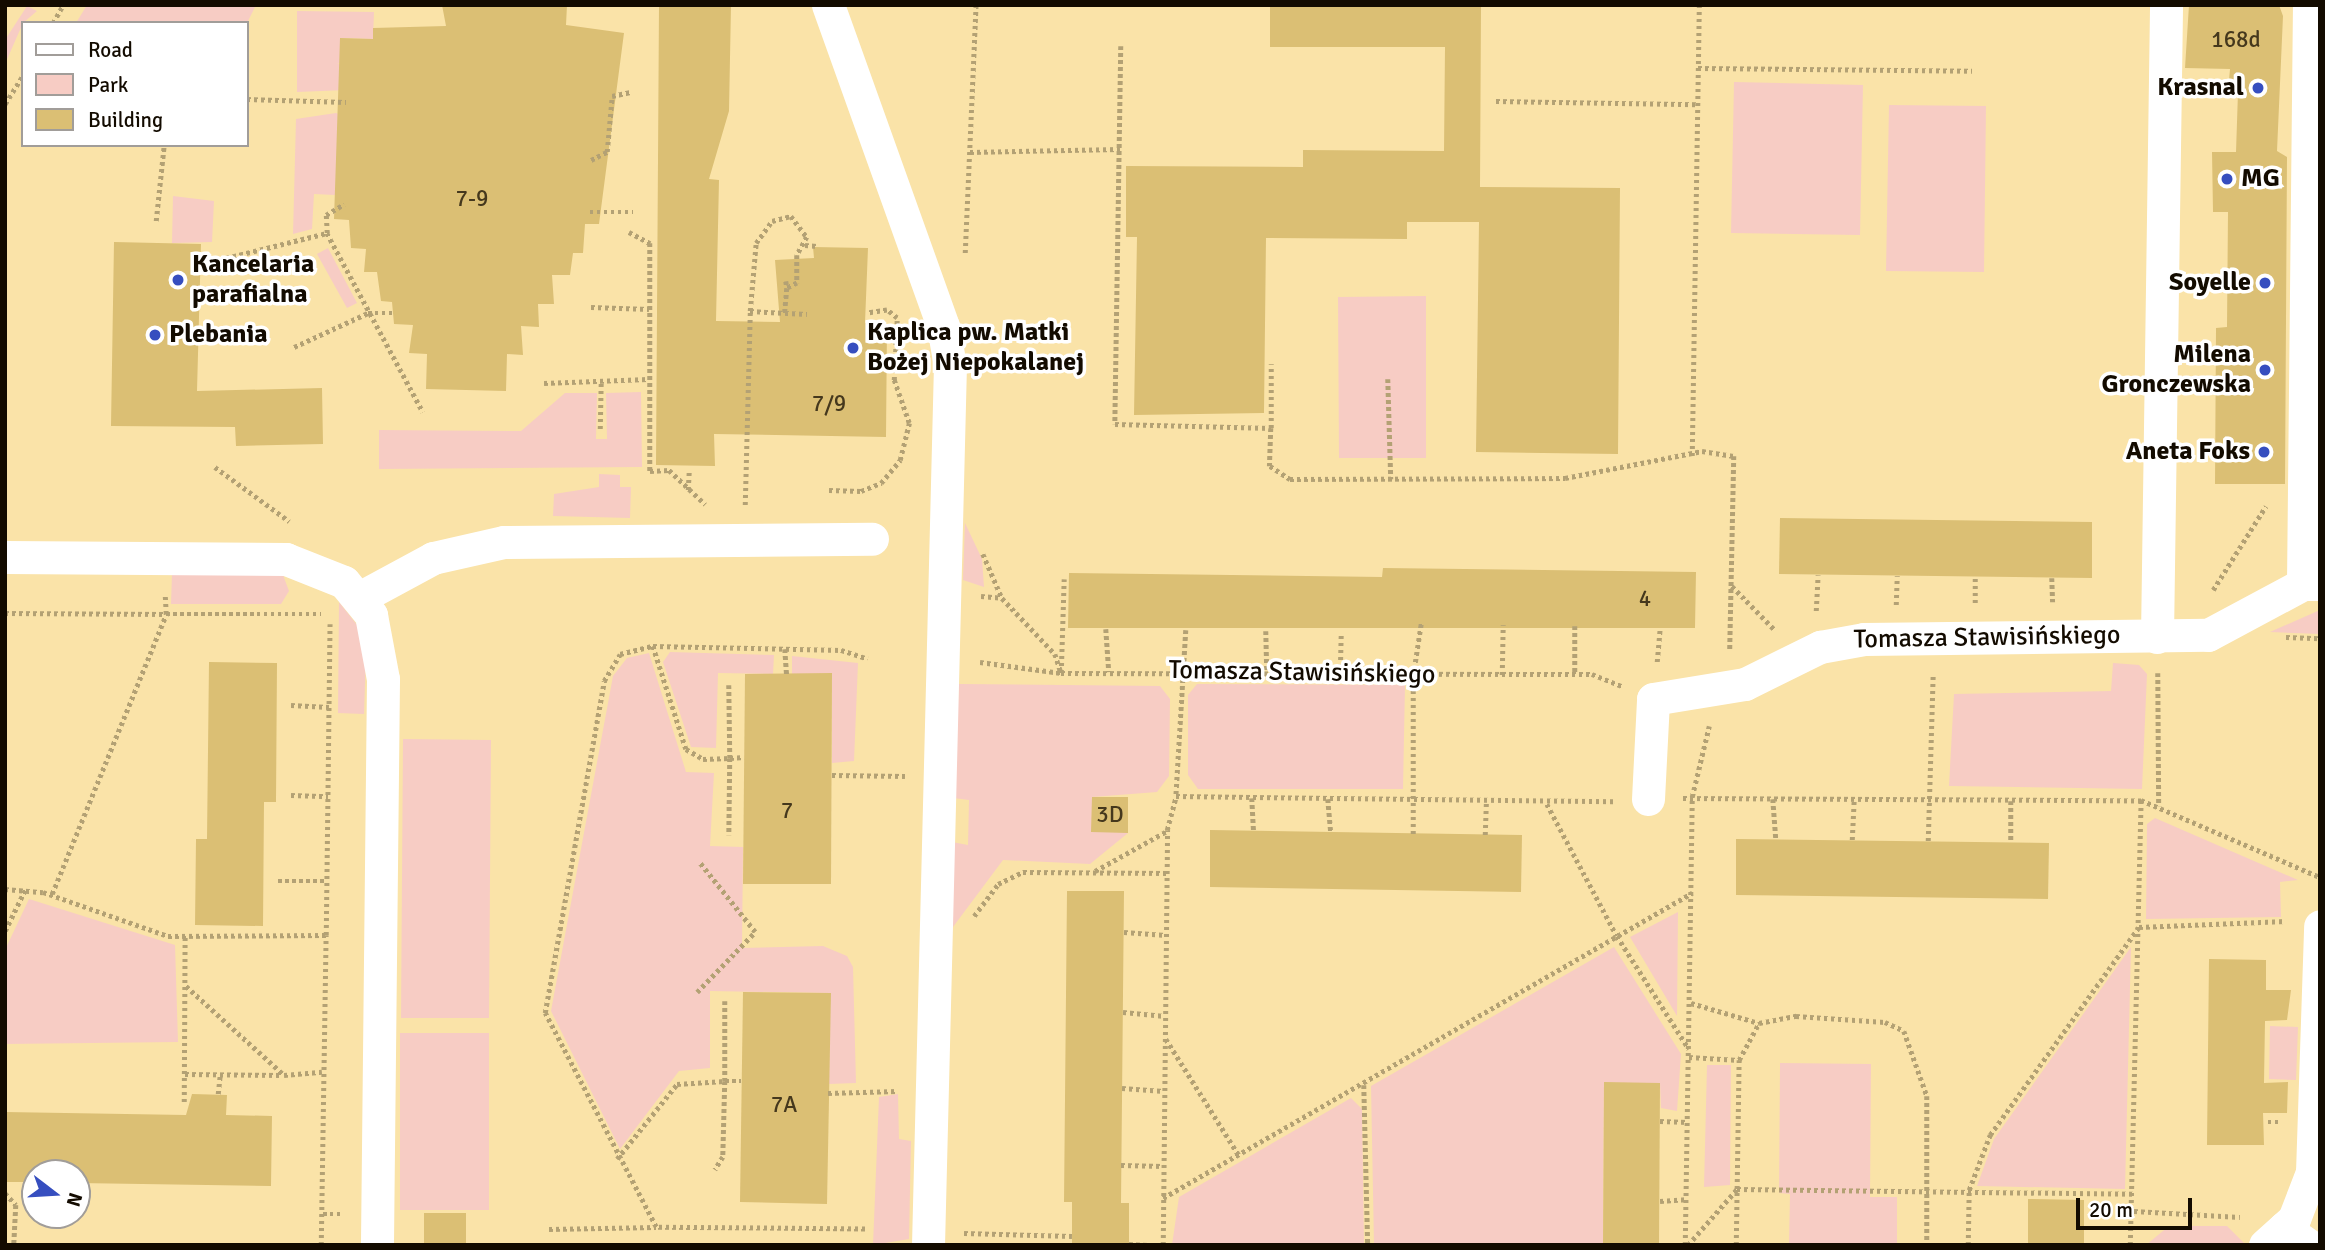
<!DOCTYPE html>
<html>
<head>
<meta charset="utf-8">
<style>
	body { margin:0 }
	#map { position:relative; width:2325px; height:1250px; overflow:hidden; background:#fae3a8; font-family:Signika,sans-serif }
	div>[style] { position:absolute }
	.green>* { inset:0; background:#f7ccc4 }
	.building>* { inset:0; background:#dbbf74 }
	.path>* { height:4.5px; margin-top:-2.25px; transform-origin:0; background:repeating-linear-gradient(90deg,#b3a174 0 3.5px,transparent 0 7px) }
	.street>* { height:33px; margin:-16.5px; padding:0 16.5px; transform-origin:16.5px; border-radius:16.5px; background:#fff }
	.dots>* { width:19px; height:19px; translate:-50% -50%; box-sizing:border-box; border:4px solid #fff; border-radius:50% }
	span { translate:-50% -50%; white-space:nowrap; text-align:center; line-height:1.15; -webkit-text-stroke:7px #fff; paint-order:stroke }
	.number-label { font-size:23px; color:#45381d }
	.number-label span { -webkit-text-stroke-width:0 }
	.poi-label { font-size:26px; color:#130b00; font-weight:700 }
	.right { translate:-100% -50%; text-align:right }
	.left { translate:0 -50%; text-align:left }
	.street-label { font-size:26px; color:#130b00 }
	.frame { position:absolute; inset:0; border:7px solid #130b00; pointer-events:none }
	.legend { position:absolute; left:21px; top:21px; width:228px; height:126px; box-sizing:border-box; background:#fff; border:2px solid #a19d99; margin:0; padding:9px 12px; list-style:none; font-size:21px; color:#130b00 }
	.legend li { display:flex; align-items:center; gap:14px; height:35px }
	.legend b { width:35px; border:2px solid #a19d99 }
	.north { position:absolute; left:21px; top:1159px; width:70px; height:70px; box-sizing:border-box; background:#fff; border:2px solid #a19d99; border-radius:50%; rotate:107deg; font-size:19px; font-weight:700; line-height:28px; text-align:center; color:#130b00 }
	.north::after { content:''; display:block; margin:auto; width:24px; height:32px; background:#364ebf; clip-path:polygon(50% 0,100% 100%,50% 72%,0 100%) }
	.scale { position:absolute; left:2076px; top:1198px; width:116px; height:32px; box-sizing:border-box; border:4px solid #130b00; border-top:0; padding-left:9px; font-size:21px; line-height:24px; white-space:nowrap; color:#130b00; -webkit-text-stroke:5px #fff; paint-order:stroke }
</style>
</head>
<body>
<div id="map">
	<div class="green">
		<div style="clip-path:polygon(87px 5px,256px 5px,247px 23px,76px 23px)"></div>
		<div style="clip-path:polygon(27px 6px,37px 11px,23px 23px,5px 64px,5px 40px)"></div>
		<div style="clip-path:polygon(297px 11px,374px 12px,373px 39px,341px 38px,347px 63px,337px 63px,347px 66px,346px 90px,297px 92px)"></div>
		<div style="clip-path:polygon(1734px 82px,1863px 85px,1860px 235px,1731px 233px)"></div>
		<div style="clip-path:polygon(1889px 105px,1986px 106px,1984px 272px,1886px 271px)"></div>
		<div style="clip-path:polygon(336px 113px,346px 117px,345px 141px,336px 141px,345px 145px,344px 164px,335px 165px,345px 168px,335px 195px,314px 194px,312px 229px,293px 234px,296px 119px)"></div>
		<div style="clip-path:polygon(173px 196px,214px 201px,212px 242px,172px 243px)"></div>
		<div style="clip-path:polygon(328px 248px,357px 303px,347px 308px,317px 254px)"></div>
		<div style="clip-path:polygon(1426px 296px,1426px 458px,1339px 458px,1338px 297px)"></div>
		<div style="clip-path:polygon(641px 392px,642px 467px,379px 469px,379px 430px,521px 431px,565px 393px,597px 393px,596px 439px,607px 439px,606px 393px)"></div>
		<div style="clip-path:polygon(599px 474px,620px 475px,620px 487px,631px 487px,630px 518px,553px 516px,554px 494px,599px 487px)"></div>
		<div style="clip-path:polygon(965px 523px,982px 559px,984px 587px,963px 580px)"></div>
		<div style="clip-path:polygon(172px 574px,283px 575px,289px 591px,281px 604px,171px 604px)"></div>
		<div style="clip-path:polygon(339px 602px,357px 625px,366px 654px,364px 714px,338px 713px)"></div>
		<div style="clip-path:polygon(2320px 610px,2320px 634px,2270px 632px)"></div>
		<div style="clip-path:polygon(670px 652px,774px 655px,773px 674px,718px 673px,716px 748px,691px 747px,663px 662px)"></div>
		<div style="clip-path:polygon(649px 653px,686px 772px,714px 773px,710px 846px,743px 847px,742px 948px,823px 946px,847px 956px,853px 967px,856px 1083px,829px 1084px,830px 993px,710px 991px,710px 1068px,679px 1071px,620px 1149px,551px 1011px,613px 676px,627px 658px)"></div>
		<div style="clip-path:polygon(792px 656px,858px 663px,854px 761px,832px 763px,832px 674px,792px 674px)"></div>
		<div style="clip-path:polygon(2113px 663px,2139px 665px,2147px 674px,2142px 789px,1949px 786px,1954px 694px,2111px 691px)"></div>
		<div style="clip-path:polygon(959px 684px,1160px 686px,1170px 699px,1169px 776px,1157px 792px,1092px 797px,1128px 833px,1090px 864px,1003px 860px,950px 931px,952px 842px,968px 845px,969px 800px,953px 798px)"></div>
		<div style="clip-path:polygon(1197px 684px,1405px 685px,1403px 789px,1198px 789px,1188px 775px,1188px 695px)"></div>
		<div style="clip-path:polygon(403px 739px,491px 740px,489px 1018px,401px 1018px)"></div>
		<div style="clip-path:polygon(2155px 818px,2298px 880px,2280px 882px,2281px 917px,2146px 919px,2147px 824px)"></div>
		<div style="clip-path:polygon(29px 899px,175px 945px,178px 1042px,5px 1044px,5px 950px)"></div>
		<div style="clip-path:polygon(1678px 912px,1677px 1016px,1630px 937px)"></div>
		<div style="clip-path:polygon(1614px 947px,1681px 1054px,1677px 1111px,1661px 1108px,1660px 1083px,1604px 1083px,1603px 1245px,1374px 1245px,1371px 1086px)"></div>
		<div style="clip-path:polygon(2131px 947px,2125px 1189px,1977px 1186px,1994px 1139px)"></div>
		<div style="clip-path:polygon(2270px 1026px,2298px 1027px,2296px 1080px,2269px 1079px)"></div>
		<div style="clip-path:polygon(400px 1033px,489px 1033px,489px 1210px,400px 1210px)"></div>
		<div style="clip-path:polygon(1780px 1063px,1871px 1064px,1870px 1197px,1897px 1197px,1897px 1245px,1789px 1245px,1790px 1194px,1779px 1193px)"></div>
		<div style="clip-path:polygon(1707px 1065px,1731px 1065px,1730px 1185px,1704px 1187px)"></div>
		<div style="clip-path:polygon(898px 1094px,899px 1139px,911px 1141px,909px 1239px,873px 1245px,879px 1097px)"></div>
		<div style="clip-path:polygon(1351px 1098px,1362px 1109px,1364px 1245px,1172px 1245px,1179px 1197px)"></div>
		<div style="clip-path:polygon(2169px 1226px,2227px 1226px,2246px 1245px,2146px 1245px)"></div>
	</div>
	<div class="building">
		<div style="clip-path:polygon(442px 5px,567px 5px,566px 25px,624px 33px,599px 224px,585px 224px,583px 253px,573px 253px,570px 275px,552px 275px,554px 304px,538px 304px,539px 327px,521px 326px,523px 355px,507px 354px,506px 391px,426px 389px,427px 354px,409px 353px,413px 325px,394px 324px,392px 302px,381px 301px,377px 272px,364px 272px,366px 249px,351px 248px,349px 220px,334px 219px,340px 38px,373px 39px,373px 28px,446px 26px)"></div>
		<div style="clip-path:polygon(659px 5px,731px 5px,729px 111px,709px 179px,719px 180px,716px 321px,780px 322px,775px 260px,814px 258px,813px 247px,868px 248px,865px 323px,887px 324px,886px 437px,714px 434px,715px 466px,656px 465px)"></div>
		<div style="clip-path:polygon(1270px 5px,1481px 5px,1480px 187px,1620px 188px,1618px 454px,1476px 452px,1479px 222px,1407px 222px,1407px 239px,1266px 238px,1264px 413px,1134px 415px,1137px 237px,1126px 237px,1126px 166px,1303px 167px,1303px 150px,1444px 151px,1445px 47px,1270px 47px)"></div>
		<div style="clip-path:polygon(2189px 5px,2279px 5px,2283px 16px,2277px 151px,2287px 157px,2285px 484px,2215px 484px,2216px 328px,2227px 327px,2228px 212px,2213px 212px,2212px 152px,2236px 152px,2238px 92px,2228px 91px,2230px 69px,2185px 68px)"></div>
		<div style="clip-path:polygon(114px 242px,201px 244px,197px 391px,322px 388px,323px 444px,236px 446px,235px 427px,111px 426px)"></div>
		<div style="clip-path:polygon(1780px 518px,2092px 522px,2092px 578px,1779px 574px)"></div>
		<div style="clip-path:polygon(1383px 568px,1696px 572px,1695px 628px,1068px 628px,1069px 573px,1382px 577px)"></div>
		<div style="clip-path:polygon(209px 662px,277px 663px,276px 802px,264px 802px,263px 926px,195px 925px,196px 839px,207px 839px)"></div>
		<div style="clip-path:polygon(832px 673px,831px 884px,743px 884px,745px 674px)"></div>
		<div style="clip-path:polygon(1092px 797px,1128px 797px,1128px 833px,1091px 832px)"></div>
		<div style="clip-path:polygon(1210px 830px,1522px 835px,1521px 892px,1210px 887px)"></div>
		<div style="clip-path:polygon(1736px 839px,2049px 843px,2048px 899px,1736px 895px)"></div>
		<div style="clip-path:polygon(1067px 891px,1124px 891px,1121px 1203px,1129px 1203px,1129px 1245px,1072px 1245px,1072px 1202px,1064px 1202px)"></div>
		<div style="clip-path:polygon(2209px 959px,2266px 960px,2266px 990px,2291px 990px,2287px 1020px,2265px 1021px,2264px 1083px,2288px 1082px,2287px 1113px,2263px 1113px,2264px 1145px,2207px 1145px)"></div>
		<div style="clip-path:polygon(743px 992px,831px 993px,827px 1204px,740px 1202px)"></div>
		<div style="clip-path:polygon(1604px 1082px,1660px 1083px,1659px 1245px,1603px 1245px)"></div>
		<div style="clip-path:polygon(192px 1094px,227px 1095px,226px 1115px,272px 1116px,271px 1186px,77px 1183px,77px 1173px,35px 1173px,35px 1182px,5px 1182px,5px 1112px,186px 1115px)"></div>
		<div style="clip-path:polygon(2028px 1199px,2084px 1200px,2084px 1245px,2028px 1245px)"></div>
		<div style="clip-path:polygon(424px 1213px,466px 1213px,466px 1245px,424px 1245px)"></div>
	</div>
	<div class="path">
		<div style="left:53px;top:23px;width:21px;rotate:-61deg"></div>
		<div style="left:1121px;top:46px;width:378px;rotate:90.9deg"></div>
		<div style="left:1115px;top:424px;width:156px;rotate:1.5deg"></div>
		<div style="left:1271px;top:428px;width:64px;rotate:-90deg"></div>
		<div style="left:1698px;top:68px;width:274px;rotate:0.6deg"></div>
		<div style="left:247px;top:99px;width:99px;rotate:1.7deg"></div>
		<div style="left:1496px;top:101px;width:201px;rotate:0.9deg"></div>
		<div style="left:5px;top:104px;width:34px;rotate:-58deg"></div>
		<div style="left:970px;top:152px;width:150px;rotate:-1.1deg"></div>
		<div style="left:591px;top:160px;width:18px;rotate:-27deg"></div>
		<div style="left:607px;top:152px;width:56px;rotate:-84.9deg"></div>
		<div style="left:612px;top:96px;width:19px;rotate:-12deg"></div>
		<div style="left:590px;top:212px;width:43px"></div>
		<div style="left:156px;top:221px;width:76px;rotate:-84deg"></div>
		<div style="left:629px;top:232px;width:24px;rotate:28deg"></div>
		<div style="left:650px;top:243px;width:228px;rotate:90deg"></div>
		<div style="left:650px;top:471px;width:19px;rotate:-3deg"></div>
		<div style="left:669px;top:470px;width:50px;rotate:43.4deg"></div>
		<div style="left:327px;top:233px;width:18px;rotate:-93deg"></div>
		<div style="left:326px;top:215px;width:21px;rotate:-31deg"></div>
		<div style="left:805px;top:245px;width:12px;rotate:5deg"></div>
		<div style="left:965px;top:253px;width:248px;rotate:-87.5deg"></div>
		<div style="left:226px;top:258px;width:104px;rotate:-13.9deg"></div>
		<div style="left:327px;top:233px;width:203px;rotate:61.8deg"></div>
		<div style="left:786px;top:281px;width:7px;rotate:82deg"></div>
		<div style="left:591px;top:307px;width:58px;rotate:2deg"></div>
		<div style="left:750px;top:311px;width:68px;rotate:-85deg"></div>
		<div style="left:756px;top:243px;width:27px;rotate:-54deg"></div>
		<div style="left:772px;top:221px;width:20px;rotate:-15deg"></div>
		<div style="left:791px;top:216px;width:26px;rotate:53deg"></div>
		<div style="left:807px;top:237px;width:21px;rotate:119deg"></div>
		<div style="left:797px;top:255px;width:28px;rotate:90deg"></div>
		<div style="left:797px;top:283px;width:11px;rotate:153deg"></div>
		<div style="left:787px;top:288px;width:25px;rotate:95deg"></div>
		<div style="left:294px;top:347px;width:81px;rotate:-24.7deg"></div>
		<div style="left:368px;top:313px;width:28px"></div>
		<div style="left:1388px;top:379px;width:100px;rotate:88.3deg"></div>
		<div style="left:544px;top:383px;width:104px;rotate:-2.2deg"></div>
		<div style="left:1271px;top:428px;width:38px;rotate:92deg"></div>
		<div style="left:1270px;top:466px;width:24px;rotate:33deg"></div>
		<div style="left:1290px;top:479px;width:275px;rotate:-0.2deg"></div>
		<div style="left:1565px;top:478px;width:140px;rotate:-11.1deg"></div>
		<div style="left:1702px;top:451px;width:32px;rotate:9deg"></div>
		<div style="left:1734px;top:456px;width:194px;rotate:91.2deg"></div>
		<div style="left:600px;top:429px;width:49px;rotate:-88.8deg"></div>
		<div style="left:1692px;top:456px;width:451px;rotate:-89.1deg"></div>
		<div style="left:215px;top:467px;width:92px;rotate:36.1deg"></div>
		<div style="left:688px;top:490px;width:21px;rotate:-87deg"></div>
		<div style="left:829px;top:490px;width:32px;rotate:2deg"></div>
		<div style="left:861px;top:491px;width:22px;rotate:-22deg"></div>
		<div style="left:881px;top:483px;width:30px;rotate:-50deg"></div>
		<div style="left:900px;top:460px;width:38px;rotate:-76deg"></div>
		<div style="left:909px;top:423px;width:46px;rotate:-109.2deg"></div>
		<div style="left:894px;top:380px;width:62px;rotate:-87.2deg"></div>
		<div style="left:897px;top:318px;width:13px;rotate:-141deg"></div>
		<div style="left:887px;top:310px;width:18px;rotate:171deg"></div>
		<div style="left:745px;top:505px;width:194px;rotate:-88.5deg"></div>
		<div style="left:750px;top:311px;width:57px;rotate:3deg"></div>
		<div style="left:983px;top:554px;width:48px;rotate:66.6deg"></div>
		<div style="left:2052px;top:578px;width:24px;rotate:88deg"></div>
		<div style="left:1732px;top:586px;width:62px;rotate:45.7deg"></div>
		<div style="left:2213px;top:590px;width:99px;rotate:-57.8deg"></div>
		<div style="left:981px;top:596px;width:21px;rotate:5deg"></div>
		<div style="left:1002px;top:598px;width:77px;rotate:46.6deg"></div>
		<div style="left:1055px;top:654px;width:20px;rotate:72deg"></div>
		<div style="left:1061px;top:673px;width:94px;rotate:-88.2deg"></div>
		<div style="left:1975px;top:603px;width:26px;rotate:-90deg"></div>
		<div style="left:1896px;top:605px;width:29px;rotate:-88deg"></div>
		<div style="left:1816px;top:611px;width:36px;rotate:-87deg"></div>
		<div style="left:5px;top:613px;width:161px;rotate:0.4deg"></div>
		<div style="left:166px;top:614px;width:21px;rotate:-93deg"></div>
		<div style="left:1575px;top:626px;width:48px;rotate:90deg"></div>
		<div style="left:1106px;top:629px;width:43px;rotate:86deg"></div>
		<div style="left:1186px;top:630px;width:166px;rotate:93.4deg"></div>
		<div style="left:1176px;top:796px;width:438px;rotate:0.7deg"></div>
		<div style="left:1266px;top:631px;width:42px;rotate:88.6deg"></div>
		<div style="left:2286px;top:637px;width:34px;rotate:2deg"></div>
		<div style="left:653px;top:646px;width:108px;rotate:72.2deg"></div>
		<div style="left:686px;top:749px;width:20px;rotate:30deg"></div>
		<div style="left:703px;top:759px;width:27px;rotate:-2deg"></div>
		<div style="left:730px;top:758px;width:77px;rotate:90.7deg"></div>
		<div style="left:785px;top:649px;width:26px;rotate:86deg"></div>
		<div style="left:980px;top:662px;width:82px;rotate:7.7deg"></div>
		<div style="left:1061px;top:673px;width:531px;rotate:0.11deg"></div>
		<div style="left:1592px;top:674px;width:32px;rotate:22deg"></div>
		<div style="left:1657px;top:662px;width:34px;rotate:-85deg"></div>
		<div style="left:2158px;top:673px;width:133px;rotate:89.6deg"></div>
		<div style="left:1340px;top:674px;width:42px;rotate:-88.6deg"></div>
		<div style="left:1502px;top:675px;width:50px;rotate:-88.9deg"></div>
		<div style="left:729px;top:685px;width:73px;rotate:89.2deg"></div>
		<div style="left:730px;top:758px;width:14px;rotate:-4deg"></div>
		<div style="left:291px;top:705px;width:38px;rotate:3deg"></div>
		<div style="left:832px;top:775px;width:73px;rotate:0.8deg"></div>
		<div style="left:291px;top:795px;width:37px;rotate:2deg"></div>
		<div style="left:1252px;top:798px;width:33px;rotate:87deg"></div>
		<div style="left:1683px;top:798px;width:458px;rotate:0.3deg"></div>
		<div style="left:2141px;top:800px;width:195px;rotate:23.3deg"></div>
		<div style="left:1328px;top:799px;width:33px;rotate:85deg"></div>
		<div style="left:1773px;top:799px;width:40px;rotate:85.7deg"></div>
		<div style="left:2011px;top:801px;width:41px;rotate:90deg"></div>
		<div style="left:1547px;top:804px;width:149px;rotate:62.1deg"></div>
		<div style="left:1617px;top:936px;width:134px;rotate:57.5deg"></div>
		<div style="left:1413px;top:834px;width:158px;rotate:-90deg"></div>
		<div style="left:1413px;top:676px;width:53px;rotate:-81.3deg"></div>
		<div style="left:1485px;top:835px;width:32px;rotate:-88deg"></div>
		<div style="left:1852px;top:840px;width:41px;rotate:-87.2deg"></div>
		<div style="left:1928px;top:841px;width:167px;rotate:-88.3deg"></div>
		<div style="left:1095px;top:871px;width:82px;rotate:-29.1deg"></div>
		<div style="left:278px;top:881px;width:49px"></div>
		<div style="left:5px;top:889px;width:38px;rotate:5deg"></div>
		<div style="left:43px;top:892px;width:133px;rotate:19.4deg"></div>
		<div style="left:168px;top:936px;width:158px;rotate:-0.4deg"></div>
		<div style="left:326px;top:935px;width:311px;rotate:-89.3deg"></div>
		<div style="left:52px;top:894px;width:302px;rotate:-67.8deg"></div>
		<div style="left:166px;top:614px;width:155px"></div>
		<div style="left:974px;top:916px;width:40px;rotate:-53deg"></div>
		<div style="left:998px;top:884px;width:28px;rotate:-26deg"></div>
		<div style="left:1023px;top:872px;width:144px;rotate:0.4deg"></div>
		<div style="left:5px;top:931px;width:48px;rotate:-64deg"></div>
		<div style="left:1124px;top:932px;width:42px;rotate:4.1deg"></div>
		<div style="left:186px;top:986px;width:132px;rotate:42.2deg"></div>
		<div style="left:284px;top:1075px;width:38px;rotate:-5deg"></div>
		<div style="left:697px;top:992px;width:83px;rotate:-46deg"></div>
		<div style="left:755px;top:932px;width:88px;rotate:-128.6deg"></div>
		<div style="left:725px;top:1001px;width:80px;rotate:90deg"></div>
		<div style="left:725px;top:1081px;width:16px"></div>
		<div style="left:1691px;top:1003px;width:71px;rotate:16.4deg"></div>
		<div style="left:1123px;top:1012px;width:42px;rotate:5.4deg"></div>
		<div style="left:1166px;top:1039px;width:139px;rotate:57.9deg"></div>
		<div style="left:1689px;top:1057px;width:50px;rotate:3.4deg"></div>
		<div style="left:185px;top:1074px;width:98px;rotate:0.6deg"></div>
		<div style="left:1364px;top:1085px;width:160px;rotate:88.6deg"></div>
		<div style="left:1122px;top:1088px;width:42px;rotate:4.1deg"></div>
		<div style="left:828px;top:1093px;width:69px;rotate:-1.7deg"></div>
		<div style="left:218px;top:1094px;width:20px;rotate:-84deg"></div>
		<div style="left:184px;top:1102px;width:167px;rotate:-89.7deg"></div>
		<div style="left:1660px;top:1121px;width:28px;rotate:2deg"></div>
		<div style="left:2268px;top:1122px;width:10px"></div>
		<div style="left:617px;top:1159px;width:96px;rotate:-51.3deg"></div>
		<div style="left:677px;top:1084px;width:48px;rotate:-3.6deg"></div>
		<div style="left:725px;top:1081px;width:76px;rotate:91.5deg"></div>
		<div style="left:723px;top:1157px;width:15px;rotate:122deg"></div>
		<div style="left:1121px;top:1165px;width:42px;rotate:1.4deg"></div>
		<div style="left:5px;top:1193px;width:16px;rotate:47deg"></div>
		<div style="left:16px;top:1205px;width:40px;rotate:92.9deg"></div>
		<div style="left:1163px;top:1198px;width:611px;rotate:-29.97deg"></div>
		<div style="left:1660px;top:1201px;width:26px;rotate:-4deg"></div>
		<div style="left:2134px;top:1211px;width:106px;rotate:3.2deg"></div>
		<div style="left:323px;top:1214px;width:18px"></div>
		<div style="left:549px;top:1229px;width:107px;rotate:-1.1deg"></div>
		<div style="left:865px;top:1229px;width:209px;rotate:-179.5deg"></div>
		<div style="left:656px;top:1227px;width:241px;rotate:-117.4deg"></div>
		<div style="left:545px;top:1013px;width:337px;rotate:-79.9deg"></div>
		<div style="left:604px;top:681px;width:31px;rotate:-59deg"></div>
		<div style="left:620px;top:654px;width:34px;rotate:-14deg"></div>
		<div style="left:653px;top:646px;width:188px;rotate:1.2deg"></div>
		<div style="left:841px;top:650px;width:28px;rotate:18deg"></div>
		<div style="left:964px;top:1233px;width:108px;rotate:1.6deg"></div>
		<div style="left:1129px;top:1244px;width:20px;rotate:3deg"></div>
		<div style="left:321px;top:1245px;width:310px;rotate:-89.1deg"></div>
		<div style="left:1163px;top:1245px;width:415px;rotate:-89.4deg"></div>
		<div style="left:1167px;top:830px;width:35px;rotate:-75deg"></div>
		<div style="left:1685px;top:1245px;width:448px;rotate:-89.1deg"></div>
		<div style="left:1692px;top:797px;width:73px;rotate:-76.5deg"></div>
		<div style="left:1688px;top:1245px;width:74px;rotate:-48.8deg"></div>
		<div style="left:1737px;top:1189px;width:397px;rotate:0.7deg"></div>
		<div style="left:1736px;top:1245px;width:185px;rotate:-89.1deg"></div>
		<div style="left:1739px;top:1060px;width:42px;rotate:-61.6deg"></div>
		<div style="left:1759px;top:1023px;width:38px;rotate:-11deg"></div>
		<div style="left:1796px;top:1016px;width:89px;rotate:3.9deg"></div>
		<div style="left:1885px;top:1022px;width:21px;rotate:25deg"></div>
		<div style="left:1904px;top:1031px;width:69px;rotate:70.5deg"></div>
		<div style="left:1927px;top:1096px;width:149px;rotate:90deg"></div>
		<div style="left:1968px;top:1245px;width:55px;rotate:-89deg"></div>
		<div style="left:1969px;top:1190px;width:59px;rotate:-69.1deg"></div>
		<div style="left:1990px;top:1135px;width:256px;rotate:-54.4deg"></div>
		<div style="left:2139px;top:927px;width:147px;rotate:-2.3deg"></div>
		<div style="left:2130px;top:1245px;width:445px;rotate:-88.6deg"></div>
	</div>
	<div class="street">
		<div style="left:828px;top:5px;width:341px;rotate:70.3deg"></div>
		<div style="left:943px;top:326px;width:39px;rotate:80deg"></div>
		<div style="left:950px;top:364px;width:881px;rotate:91.43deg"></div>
		<div style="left:5px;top:557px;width:281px;rotate:0.4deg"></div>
		<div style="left:286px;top:559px;width:62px;rotate:21.6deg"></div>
		<div style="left:344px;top:582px;width:43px;rotate:50.7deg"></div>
		<div style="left:371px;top:615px;width:65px;rotate:79.4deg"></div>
		<div style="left:383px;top:679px;width:566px;rotate:90.61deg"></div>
		<div style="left:2303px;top:584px;width:579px;rotate:-89.41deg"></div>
		<div style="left:361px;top:597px;width:82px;rotate:-28.4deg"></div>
		<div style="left:433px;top:558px;width:73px;rotate:-12.7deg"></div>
		<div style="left:504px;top:542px;width:368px;rotate:-0.5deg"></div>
		<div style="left:2157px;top:637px;width:632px;rotate:-89.18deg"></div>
		<div style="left:1648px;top:799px;width:100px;rotate:-87.1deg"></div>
		<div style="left:1653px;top:699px;width:93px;rotate:-9.3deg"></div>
		<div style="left:1745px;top:684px;width:84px;rotate:-26.3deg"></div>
		<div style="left:1820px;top:647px;width:45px;rotate:-10.3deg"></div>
		<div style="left:1864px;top:639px;width:344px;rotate:-0.7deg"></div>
		<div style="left:2208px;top:635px;width:108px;rotate:-28.2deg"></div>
		<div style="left:2303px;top:584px;width:17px"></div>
		<div style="left:2284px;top:1228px;width:29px;rotate:35deg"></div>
		<div style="left:2265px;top:1245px;width:39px;rotate:-42deg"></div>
		<div style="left:2294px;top:1219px;width:50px;rotate:-69deg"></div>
		<div style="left:2312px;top:1172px;width:246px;rotate:-88.1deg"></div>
	</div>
	<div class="dots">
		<div style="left:2258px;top:88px;background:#364ebf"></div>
		<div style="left:2227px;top:179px;background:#364ebf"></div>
		<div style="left:178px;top:280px;background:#364ebf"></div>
		<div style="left:2265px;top:283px;background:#364ebf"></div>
		<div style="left:155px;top:335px;background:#364ebf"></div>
		<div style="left:853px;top:348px;background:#364ebf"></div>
		<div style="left:2265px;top:370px;background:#364ebf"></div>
		<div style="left:2264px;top:452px;background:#364ebf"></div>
	</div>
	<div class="number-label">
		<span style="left:2236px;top:40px">168d</span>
		<span style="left:472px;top:199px">7-9</span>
		<span style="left:829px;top:404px">7/9</span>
		<span style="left:1645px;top:599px">4</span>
		<span style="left:787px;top:811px">7</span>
		<span style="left:1110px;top:815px">3D</span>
		<span style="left:784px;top:1105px">7A</span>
	</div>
	<div class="poi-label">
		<span class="right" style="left:2244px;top:88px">Krasnal</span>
		<span class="left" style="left:2241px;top:179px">MG</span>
		<span class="left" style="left:192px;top:280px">Kancelaria<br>parafialna</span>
		<span class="right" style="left:2251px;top:283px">Soyelle</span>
		<span class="left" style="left:867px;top:348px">Kaplica pw. Matki<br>Bożej Niepokalanej</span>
		<span class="left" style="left:169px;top:335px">Plebania</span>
		<span class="right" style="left:2251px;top:370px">Milena<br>Gronczewska</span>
		<span class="right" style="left:2250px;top:452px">Aneta Foks</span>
	</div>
	<div class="street-label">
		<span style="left:1987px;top:638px;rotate:-1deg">Tomasza Stawisińskiego</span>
		<span style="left:1302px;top:673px;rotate:1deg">Tomasza Stawisińskiego</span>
	</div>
	<div class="frame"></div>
	<ul class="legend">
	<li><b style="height:9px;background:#fff"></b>Road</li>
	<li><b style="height:19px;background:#f7ccc4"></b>Park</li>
	<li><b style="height:19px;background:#dbbf74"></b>Building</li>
	</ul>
	<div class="north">N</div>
	<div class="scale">20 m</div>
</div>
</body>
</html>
